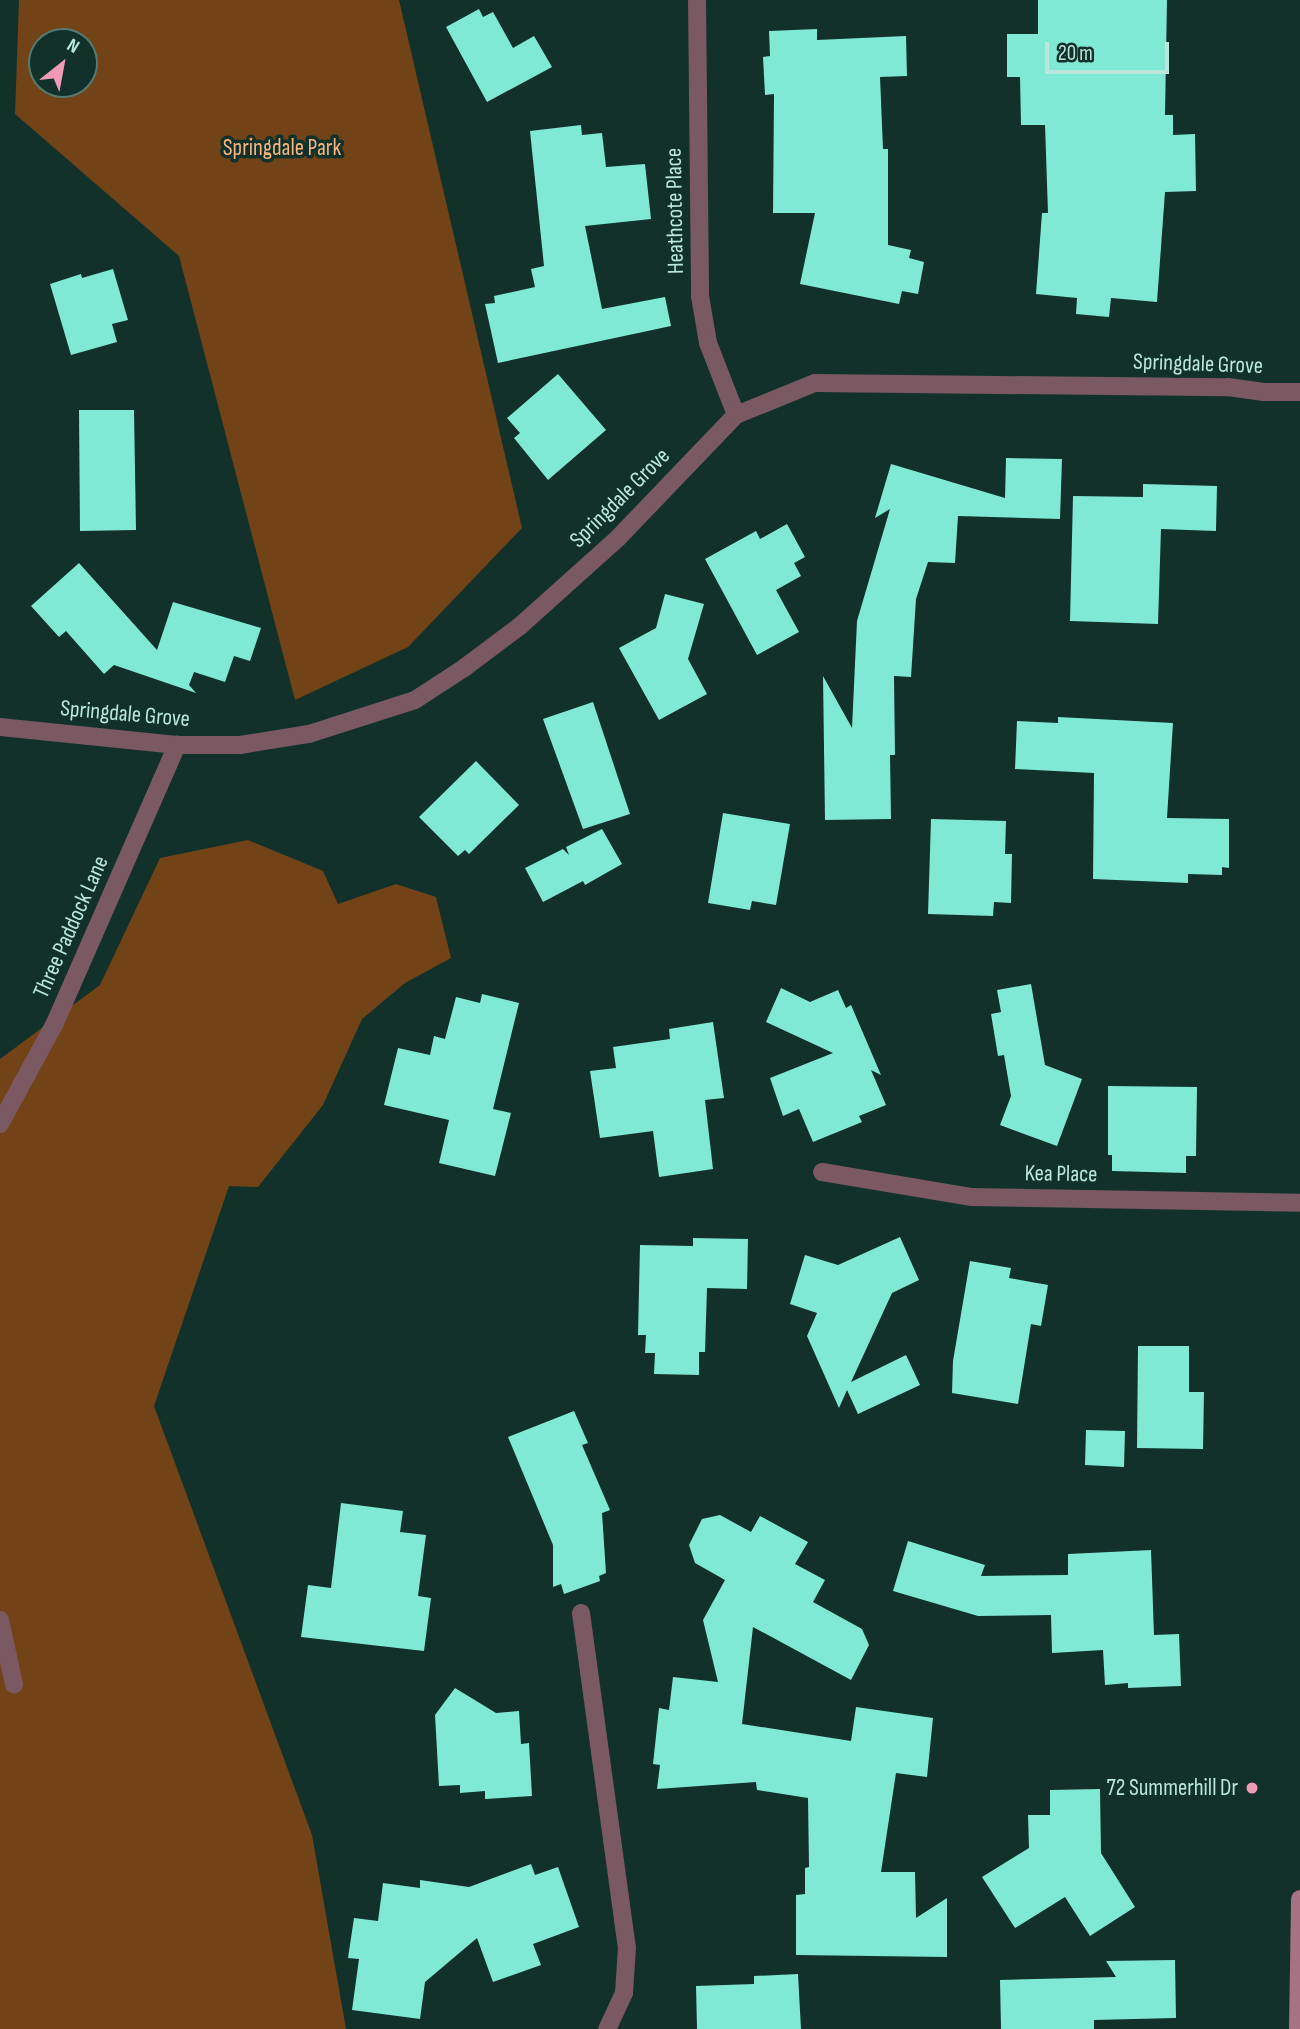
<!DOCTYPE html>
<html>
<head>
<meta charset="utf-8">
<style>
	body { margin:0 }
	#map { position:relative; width:1300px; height:2029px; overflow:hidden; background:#11312a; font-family:"Sofia Sans Condensed",sans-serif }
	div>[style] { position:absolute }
	.green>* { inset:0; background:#734318 }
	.building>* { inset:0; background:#80e9d3 }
	.lane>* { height:18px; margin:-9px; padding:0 9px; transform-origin:9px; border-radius:9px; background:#7a5963 }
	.street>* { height:18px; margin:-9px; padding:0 9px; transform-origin:9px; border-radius:9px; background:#7a5963 }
	.secondary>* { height:18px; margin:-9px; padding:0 9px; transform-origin:9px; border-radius:9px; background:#a77283 }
	.dots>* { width:19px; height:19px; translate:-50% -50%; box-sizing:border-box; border:4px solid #11312a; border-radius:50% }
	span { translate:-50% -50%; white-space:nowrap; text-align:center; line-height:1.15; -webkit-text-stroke:7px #11312a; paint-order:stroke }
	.park-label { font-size:23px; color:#fab57f }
	.street-label { font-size:23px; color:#bae7dc }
	.poi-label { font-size:23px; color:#bae7dc }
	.right { translate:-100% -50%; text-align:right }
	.north { position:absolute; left:28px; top:28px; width:70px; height:70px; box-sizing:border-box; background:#11312a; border:2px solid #557a71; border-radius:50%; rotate:31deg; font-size:19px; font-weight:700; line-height:28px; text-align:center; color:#bae7dc }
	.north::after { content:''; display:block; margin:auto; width:24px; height:32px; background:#f09ab6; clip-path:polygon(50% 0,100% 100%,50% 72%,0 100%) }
	.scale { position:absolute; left:1045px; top:42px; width:124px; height:32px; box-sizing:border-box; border:4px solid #bae7dc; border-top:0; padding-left:9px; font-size:21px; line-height:24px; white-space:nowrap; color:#bae7dc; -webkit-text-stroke:5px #11312a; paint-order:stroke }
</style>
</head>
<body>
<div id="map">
	<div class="green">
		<div style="clip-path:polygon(evenodd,19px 0,399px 0,522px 528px,408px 647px,295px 700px,179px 256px,15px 114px,19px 0,84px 42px,84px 84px,42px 84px,42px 42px,84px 42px)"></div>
		<div style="clip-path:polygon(248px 840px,323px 871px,338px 904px,396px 884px,436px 897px,451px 958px,405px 983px,362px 1019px,323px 1105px,258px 1187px,229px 1186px,154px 1406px,312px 1835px,346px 2029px,0 2029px,0 1059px,100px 985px,160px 858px)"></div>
	</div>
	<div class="building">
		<div style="clip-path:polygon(1038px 0,1167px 0,1165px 115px,1173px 115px,1173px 135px,1195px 134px,1196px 191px,1165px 192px,1157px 302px,1111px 298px,1109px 317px,1076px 314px,1077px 298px,1036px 294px,1042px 213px,1048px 213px,1045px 125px,1021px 125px,1020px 77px,1007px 77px,1007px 34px,1038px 34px)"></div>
		<div style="clip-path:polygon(479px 9px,483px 17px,493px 12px,513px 48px,534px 36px,552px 67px,487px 102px,446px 27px)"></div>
		<div style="clip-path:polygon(817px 29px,817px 40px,906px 36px,907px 76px,880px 77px,883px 149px,888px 149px,888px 245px,911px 250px,909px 258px,924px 262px,918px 294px,902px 291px,899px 304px,800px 284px,815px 213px,773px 213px,774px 94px,765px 95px,763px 57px,770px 56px,769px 31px)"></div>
		<div style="clip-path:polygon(581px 125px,582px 135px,602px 133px,606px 167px,645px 164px,651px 219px,585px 226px,602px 309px,665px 297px,671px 326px,498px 363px,485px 304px,495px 303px,494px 296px,535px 287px,531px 269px,544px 266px,530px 131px)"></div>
		<div style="clip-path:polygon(113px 269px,128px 320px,112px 324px,117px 342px,71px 355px,50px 284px,81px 274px,82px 278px)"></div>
		<div style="clip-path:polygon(558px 374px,606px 430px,548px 480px,514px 438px,520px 433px,507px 418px)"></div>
		<div style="clip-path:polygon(79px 410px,134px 410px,136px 530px,80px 531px)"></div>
		<div style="clip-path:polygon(1006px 458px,1062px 459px,1060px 519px,958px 516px,955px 563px,928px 562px,916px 599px,911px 677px,894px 676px,895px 755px,890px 755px,891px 819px,825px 820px,823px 676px,852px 728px,857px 621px,890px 509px,875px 518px,891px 464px,1005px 498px)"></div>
		<div style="clip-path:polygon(1143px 484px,1217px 486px,1216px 531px,1161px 529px,1158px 624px,1070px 621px,1073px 496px,1143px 497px)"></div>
		<div style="clip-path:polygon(787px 524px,805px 557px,794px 563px,801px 576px,776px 590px,799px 632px,757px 655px,705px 559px,756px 531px,760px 539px)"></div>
		<div style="clip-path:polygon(79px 563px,157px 650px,173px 602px,261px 628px,250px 661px,234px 656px,225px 682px,194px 672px,189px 685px,196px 693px,114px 665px,104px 674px,66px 631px,59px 637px,31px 606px)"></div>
		<div style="clip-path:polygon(665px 594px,704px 604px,688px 659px,707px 694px,659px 720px,619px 648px,656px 628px)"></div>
		<div style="clip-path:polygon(593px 702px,630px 814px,583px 829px,543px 719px)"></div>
		<div style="clip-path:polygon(1058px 717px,1173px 723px,1167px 818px,1229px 819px,1229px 868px,1222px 867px,1222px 875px,1188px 874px,1188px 883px,1093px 879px,1094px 773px,1015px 769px,1017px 721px,1058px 723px)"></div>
		<div style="clip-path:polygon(476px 761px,519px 805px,469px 854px,465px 850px,458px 856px,419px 817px)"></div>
		<div style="clip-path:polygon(723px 813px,790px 824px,776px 905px,752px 901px,750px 910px,708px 903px)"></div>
		<div style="clip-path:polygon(931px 819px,1006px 821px,1005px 854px,1012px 854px,1011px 903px,994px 902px,993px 916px,928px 914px)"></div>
		<div style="clip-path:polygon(602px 829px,622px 864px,585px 885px,583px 881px,543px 902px,525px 868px,563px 849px,569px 855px,566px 847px)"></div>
		<div style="clip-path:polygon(1031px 984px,1045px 1065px,1082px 1079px,1057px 1146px,1000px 1125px,1011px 1096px,1004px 1055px,998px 1056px,991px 1014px,1001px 1012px,997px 990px)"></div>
		<div style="clip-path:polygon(781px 988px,810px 1002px,838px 990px,846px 1008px,851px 1005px,881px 1075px,871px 1070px,886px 1105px,859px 1116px,862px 1122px,813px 1142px,799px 1109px,783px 1116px,770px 1078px,833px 1053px,766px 1022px)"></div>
		<div style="clip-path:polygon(482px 994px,519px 1003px,493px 1109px,511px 1113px,495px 1176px,439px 1163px,449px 1120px,384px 1105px,398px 1048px,430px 1055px,434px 1036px,445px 1039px,456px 997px,480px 1003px)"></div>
		<div style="clip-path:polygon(713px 1022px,724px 1098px,705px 1100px,713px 1169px,659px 1177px,653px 1131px,600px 1138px,590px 1071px,616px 1068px,613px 1047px,670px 1039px,669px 1029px)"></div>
		<div style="clip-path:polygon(1108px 1086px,1197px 1087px,1196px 1156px,1186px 1156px,1186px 1173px,1112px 1171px,1112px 1155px,1108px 1155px)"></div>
		<div style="clip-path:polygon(900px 1237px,919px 1280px,892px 1293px,851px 1382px,906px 1355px,920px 1385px,858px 1414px,847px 1390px,839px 1408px,807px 1336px,817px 1313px,790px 1304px,805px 1255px,838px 1265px)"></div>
		<div style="clip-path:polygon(693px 1238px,748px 1239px,747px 1289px,707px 1288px,705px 1352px,699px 1352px,699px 1375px,654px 1374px,655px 1353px,645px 1353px,646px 1335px,638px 1335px,640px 1245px,693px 1246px)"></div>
		<div style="clip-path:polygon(970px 1261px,1011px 1268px,1009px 1278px,1048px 1285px,1041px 1326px,1031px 1324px,1018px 1404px,952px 1393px,953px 1361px)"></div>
		<div style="clip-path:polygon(1138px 1346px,1189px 1346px,1189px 1392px,1204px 1392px,1203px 1449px,1137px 1448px)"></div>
		<div style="clip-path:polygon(574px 1411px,588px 1443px,582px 1445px,610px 1510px,602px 1513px,606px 1573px,599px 1576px,600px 1581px,564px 1594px,561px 1584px,553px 1587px,553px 1545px,508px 1437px)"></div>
		<div style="clip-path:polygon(1086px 1430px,1125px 1431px,1124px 1467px,1085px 1465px)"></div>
		<div style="clip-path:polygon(341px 1503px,403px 1511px,400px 1532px,426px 1535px,418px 1596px,431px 1598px,424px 1651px,301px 1637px,308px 1585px,331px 1588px)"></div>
		<div style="clip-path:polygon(720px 1515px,751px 1532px,760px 1516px,808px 1542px,795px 1564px,825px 1580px,813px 1602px,862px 1629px,869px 1645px,851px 1680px,753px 1627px,742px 1724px,851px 1741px,856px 1707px,933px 1718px,927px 1777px,896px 1773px,881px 1872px,915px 1872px,916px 1918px,947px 1898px,947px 1957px,796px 1955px,796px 1895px,805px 1894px,805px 1868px,809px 1867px,808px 1798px,757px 1790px,756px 1782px,657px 1789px,660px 1765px,653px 1764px,659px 1708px,669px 1710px,673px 1677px,718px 1682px,703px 1620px,725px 1580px,695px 1563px,689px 1545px,702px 1519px)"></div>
		<div style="clip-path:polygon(908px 1541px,985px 1565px,981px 1576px,1068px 1575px,1068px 1554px,1151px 1550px,1154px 1635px,1179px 1634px,1181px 1686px,1128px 1688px,1128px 1683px,1105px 1685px,1103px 1650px,1052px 1653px,1051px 1615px,978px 1616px,893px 1591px)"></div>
		<div style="clip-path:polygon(455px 1688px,496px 1713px,519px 1711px,521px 1744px,529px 1743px,532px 1796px,485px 1799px,485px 1791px,460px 1793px,460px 1785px,439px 1786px,435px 1715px)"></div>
		<div style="clip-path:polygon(1100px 1789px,1101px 1853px,1135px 1907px,1090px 1936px,1065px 1897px,1015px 1928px,982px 1877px,1029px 1848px,1028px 1815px,1050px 1815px,1050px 1790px)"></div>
		<div style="clip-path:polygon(531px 1864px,535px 1875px,558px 1867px,579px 1927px,533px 1944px,541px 1965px,493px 1982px,477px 1938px,425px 1982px,420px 2019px,352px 2010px,359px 1959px,348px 1958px,354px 1918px,378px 1921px,383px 1883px,420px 1888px,420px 1880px,469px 1887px)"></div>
		<div style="clip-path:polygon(1175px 1960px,1176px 2018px,1094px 2020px,1094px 2029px,1001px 2029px,1000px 1980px,1116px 1977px,1106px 1961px)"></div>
		<div style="clip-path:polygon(798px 1974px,801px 2029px,697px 2029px,696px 1986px,754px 1984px,754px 1976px)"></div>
	</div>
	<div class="lane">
		<div style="left:581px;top:1613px;width:337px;rotate:82.2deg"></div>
		<div style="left:627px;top:1947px;width:46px;rotate:93.7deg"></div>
		<div style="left:624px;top:1993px;width:40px;rotate:115deg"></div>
	</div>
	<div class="street">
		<div style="left:697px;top:0;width:296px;rotate:89.4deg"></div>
		<div style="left:700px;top:296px;width:48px;rotate:80.3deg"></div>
		<div style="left:708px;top:343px;width:77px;rotate:68.7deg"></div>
		<div style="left:0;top:727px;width:178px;rotate:5.8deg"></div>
		<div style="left:177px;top:745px;width:63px"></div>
		<div style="left:240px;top:745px;width:70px;rotate:-9.1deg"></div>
		<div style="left:309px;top:734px;width:111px;rotate:-17.8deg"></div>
		<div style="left:415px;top:700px;width:59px;rotate:-33.1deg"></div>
		<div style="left:464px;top:668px;width:70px;rotate:-36.9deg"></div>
		<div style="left:520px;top:626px;width:132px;rotate:-41.9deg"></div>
		<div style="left:618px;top:538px;width:170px;rotate:-46.2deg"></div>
		<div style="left:736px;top:415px;width:85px;rotate:-22.1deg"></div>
		<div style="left:815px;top:383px;width:413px;rotate:0.6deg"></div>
		<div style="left:1228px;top:387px;width:36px;rotate:8deg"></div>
		<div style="left:1264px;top:392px;width:36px"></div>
		<div style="left:0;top:1124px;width:115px;rotate:-61.4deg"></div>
		<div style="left:55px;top:1023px;width:304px;rotate:-66.3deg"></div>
		<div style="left:822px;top:1172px;width:152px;rotate:9.5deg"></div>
		<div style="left:972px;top:1197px;width:328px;rotate:1deg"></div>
		<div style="left:0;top:1620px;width:66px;rotate:77.7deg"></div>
	</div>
	<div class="secondary">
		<div style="left:1298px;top:2029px;width:130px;rotate:-89.1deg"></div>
	</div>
	<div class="dots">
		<div style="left:1252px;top:1788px;background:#f09ab6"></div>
	</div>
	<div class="park-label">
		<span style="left:282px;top:148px">Springdale Park</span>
	</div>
	<div class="street-label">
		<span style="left:675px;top:211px;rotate:-91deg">Heathcote Place</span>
		<span style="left:1198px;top:364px;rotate:2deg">Springdale Grove</span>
		<span style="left:620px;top:498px;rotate:-45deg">Springdale Grove</span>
		<span style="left:125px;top:714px;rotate:5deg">Springdale Grove</span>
		<span style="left:71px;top:927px;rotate:-66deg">Three Paddock Lane</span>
		<span style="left:1061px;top:1174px;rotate:1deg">Kea Place</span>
	</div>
	<div class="poi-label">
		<span class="right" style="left:1238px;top:1788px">72 Summerhill Dr</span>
	</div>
	<div class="north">N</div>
	<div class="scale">20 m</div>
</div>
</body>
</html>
